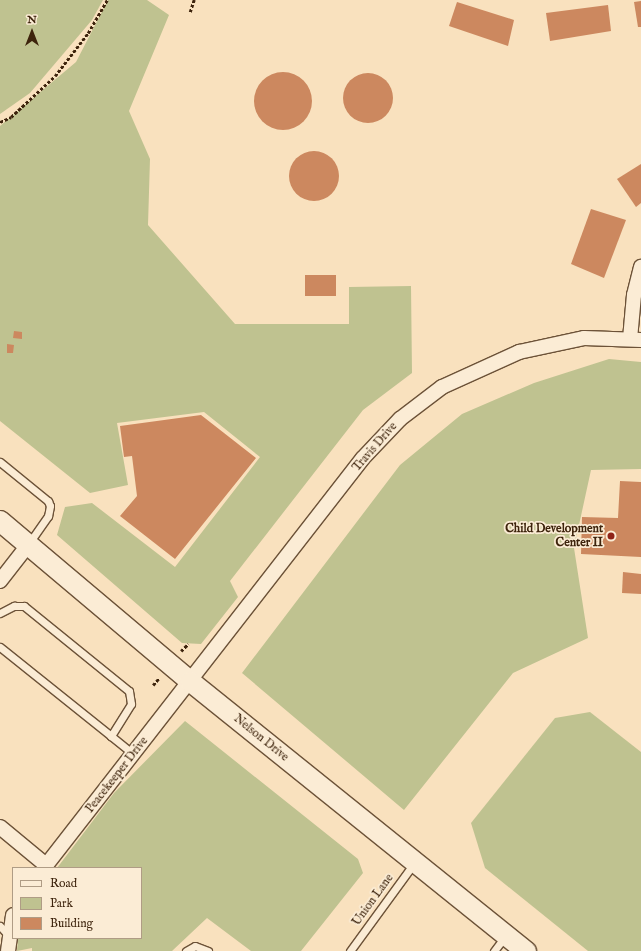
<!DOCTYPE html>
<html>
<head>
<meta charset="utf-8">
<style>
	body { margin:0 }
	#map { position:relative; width:641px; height:951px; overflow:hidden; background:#f9e1be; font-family:"IM FELL English",serif }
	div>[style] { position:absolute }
	.green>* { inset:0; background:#bfc290 }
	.building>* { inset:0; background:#cc885f }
	.round { border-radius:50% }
	.path>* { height:2.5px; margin-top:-1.25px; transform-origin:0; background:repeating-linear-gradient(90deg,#3d230c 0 3px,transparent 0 5px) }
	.roads { filter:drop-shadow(1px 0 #6c5238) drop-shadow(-1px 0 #6c5238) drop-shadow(0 1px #6c5238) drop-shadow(0 -1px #6c5238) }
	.lane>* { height:7px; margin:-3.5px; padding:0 3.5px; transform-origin:3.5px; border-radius:3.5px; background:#fbecd5 }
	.street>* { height:14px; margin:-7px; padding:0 7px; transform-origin:7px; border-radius:7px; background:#fbecd5 }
	.secondary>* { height:20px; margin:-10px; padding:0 10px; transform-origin:10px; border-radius:10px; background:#fbecd5 }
	.dots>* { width:11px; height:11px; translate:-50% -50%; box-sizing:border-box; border:2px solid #fbecd5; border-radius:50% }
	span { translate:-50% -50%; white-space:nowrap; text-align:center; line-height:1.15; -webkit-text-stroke:3.5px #fbecd5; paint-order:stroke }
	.street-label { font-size:12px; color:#3d230c }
	.poi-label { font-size:12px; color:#3d230c; font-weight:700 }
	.right { translate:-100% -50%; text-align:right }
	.legend { position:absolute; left:12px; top:867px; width:130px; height:72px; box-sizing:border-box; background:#fbecd5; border:1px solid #af9c85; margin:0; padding:5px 7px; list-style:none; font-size:12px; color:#3d230c }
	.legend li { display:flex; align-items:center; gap:8px; height:20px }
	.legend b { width:20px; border:1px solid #af9c85 }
	.north { position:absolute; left:12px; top:12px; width:40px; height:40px; -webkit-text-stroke:3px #fbecd5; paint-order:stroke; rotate:0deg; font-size:11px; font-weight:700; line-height:16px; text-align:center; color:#3d230c }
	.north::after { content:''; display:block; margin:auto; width:14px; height:18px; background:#3d230c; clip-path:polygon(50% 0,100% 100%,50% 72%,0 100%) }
</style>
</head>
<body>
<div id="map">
	<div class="green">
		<div style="clip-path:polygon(0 0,103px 0,92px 20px,30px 93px,0 114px)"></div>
		<div style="clip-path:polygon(108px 0,147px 0,169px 15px,129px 111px,150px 159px,148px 225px,235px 324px,349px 324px,349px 287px,411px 286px,412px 373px,363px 410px,230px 581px,238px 597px,201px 644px,182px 643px,57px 535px,65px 507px,92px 503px,175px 567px,260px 457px,204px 412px,117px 423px,128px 485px,90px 493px,0 421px,0 126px,76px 62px)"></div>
		<div style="clip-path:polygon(609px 359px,641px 362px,641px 469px,591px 470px,574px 548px,588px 638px,513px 673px,404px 810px,242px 673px,400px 465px,462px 414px,534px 383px)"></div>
		<div style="clip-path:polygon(590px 712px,641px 752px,641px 951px,588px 951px,485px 868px,471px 823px,555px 718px)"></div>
		<div style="clip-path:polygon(185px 721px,358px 859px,363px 873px,301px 951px,251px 951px,207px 918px,172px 951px,32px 951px,32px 948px,17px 951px,18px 938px,141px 938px,141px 868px,57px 868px,114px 793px)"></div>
	</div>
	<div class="building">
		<div style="clip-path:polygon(641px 1px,641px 27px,638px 27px,634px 2px)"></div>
		<div style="clip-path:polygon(457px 2px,514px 20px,508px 46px,449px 26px)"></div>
		<div style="clip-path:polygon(608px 5px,611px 31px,550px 41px,546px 13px)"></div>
		<div class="round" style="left:254px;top:72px;width:58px;height:58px"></div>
		<div class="round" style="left:343px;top:73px;width:50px;height:50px"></div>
		<div class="round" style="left:289px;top:151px;width:50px;height:50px"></div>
		<div style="clip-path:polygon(641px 164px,641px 203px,636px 207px,617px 179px)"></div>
		<div style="clip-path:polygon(591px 209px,626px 220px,604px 278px,571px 264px)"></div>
		<div style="clip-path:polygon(305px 275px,336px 275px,336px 296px,305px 296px)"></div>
		<div style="clip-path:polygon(14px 331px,22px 332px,22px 339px,13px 338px)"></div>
		<div style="clip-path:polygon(7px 344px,14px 345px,13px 353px,7px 353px)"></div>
		<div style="clip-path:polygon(201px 415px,256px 458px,175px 559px,120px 516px,137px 496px,132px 456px,124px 457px,120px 426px)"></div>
		<div style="clip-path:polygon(620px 481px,641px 482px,641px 557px,581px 554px,582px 517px,618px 518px)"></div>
		<div style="clip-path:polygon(623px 572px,641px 574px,641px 594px,622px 593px)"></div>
	</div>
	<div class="path">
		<div style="left:190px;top:12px;width:13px;rotate:-72deg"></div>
		<div style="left:0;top:122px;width:12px;rotate:-24deg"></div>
		<div style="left:11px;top:117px;width:60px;rotate:-43deg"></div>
		<div style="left:55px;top:76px;width:54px;rotate:-52.5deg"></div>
		<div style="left:88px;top:33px;width:38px;rotate:-60deg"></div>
		<div style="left:181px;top:651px;width:10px;rotate:-45deg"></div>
		<div style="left:153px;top:685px;width:9px;rotate:-49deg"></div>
	</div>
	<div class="roads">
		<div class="lane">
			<div style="left:0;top:462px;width:62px;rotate:39.1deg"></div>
			<div style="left:48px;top:501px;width:5px;rotate:68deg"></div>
			<div style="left:50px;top:506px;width:10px;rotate:101deg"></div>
			<div style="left:48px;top:516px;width:33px;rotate:125deg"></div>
			<div style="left:0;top:613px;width:16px;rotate:-27deg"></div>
			<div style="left:14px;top:606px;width:10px"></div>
			<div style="left:24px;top:606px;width:135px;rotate:39deg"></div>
			<div style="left:129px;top:691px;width:13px;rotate:81deg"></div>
			<div style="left:131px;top:704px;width:38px;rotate:122deg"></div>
			<div style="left:111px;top:736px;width:28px;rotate:39deg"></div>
			<div style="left:0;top:647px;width:142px;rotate:38.7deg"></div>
			<div style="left:0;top:926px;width:12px;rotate:48deg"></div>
			<div style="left:186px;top:951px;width:10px;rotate:-29deg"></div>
			<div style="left:195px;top:946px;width:14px;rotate:21deg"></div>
			<div style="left:350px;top:951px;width:110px;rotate:-53.9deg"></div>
			<div style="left:494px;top:951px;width:20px;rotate:-53deg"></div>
		</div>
		<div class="street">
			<div style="left:630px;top:339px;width:44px;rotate:-84.8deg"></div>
			<div style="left:634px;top:295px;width:29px;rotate:-76deg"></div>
			<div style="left:0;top:581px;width:46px;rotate:-52.1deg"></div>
			<div style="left:0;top:827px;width:60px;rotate:39.6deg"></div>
			<div style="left:44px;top:868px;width:519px;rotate:-52.12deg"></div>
			<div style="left:363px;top:458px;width:54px;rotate:-46.5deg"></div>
			<div style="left:400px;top:419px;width:53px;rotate:-37.3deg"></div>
			<div style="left:442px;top:387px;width:85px;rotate:-24.4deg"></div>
			<div style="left:519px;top:352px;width:66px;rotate:-12.2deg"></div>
			<div style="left:584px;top:338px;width:57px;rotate:2deg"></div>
			<div style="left:8px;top:951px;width:36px;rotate:-82deg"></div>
		</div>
		<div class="secondary">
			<div style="left:0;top:521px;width:250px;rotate:40.1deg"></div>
			<div style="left:191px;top:682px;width:430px;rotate:38.8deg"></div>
		</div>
	</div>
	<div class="dots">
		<div style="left:611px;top:536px;background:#8f2418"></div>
	</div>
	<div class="street-label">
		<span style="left:375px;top:447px;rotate:-49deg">Travis Drive</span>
		<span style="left:261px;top:738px;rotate:39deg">Nelson Drive</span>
		<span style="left:117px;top:775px;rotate:-52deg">Peacekeeper Drive</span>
		<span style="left:373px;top:900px;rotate:-54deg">Union Lane</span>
	</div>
	<div class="poi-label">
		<span class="right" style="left:603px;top:536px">Child Development<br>Center II</span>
	</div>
	<ul class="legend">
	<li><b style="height:5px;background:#fbecd5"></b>Road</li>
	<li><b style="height:11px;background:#bfc290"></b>Park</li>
	<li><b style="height:11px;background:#cc885f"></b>Building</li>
	</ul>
	<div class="north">N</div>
</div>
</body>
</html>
